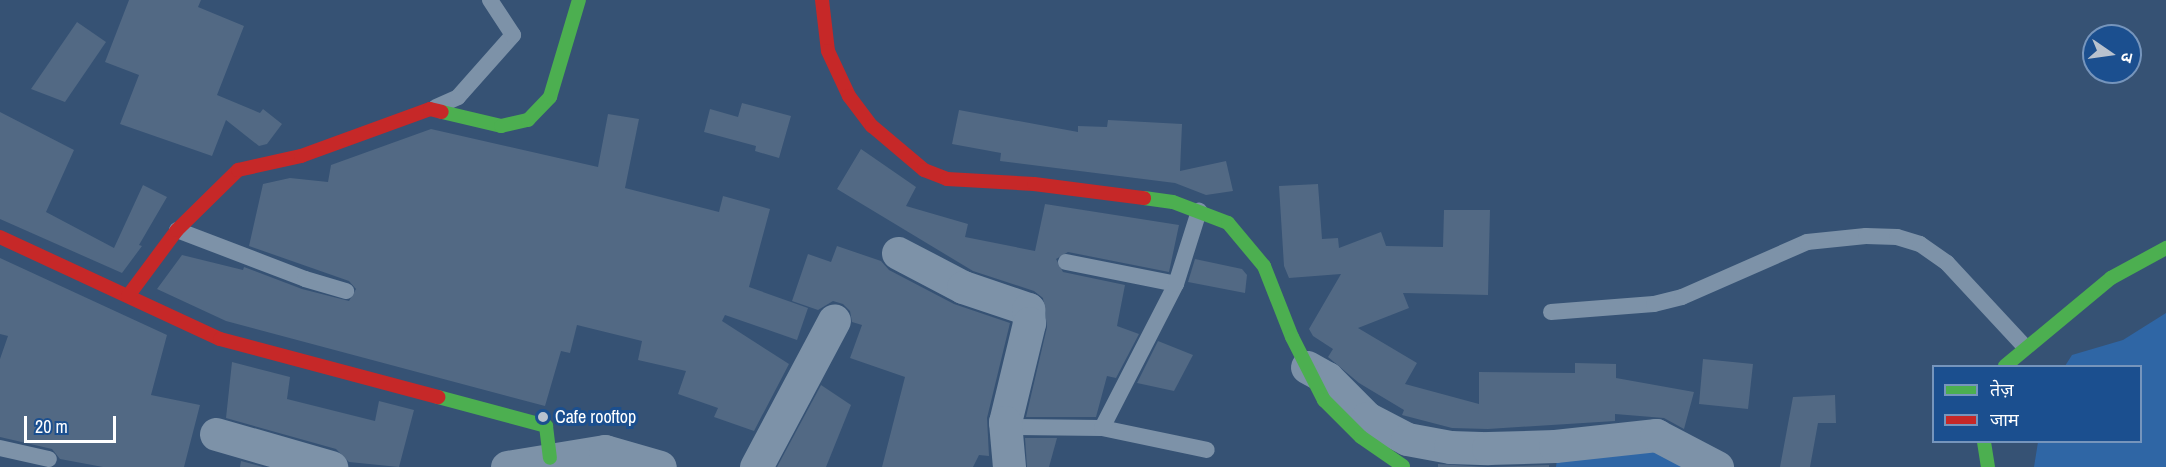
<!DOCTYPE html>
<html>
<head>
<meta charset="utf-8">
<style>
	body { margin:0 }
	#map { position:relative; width:2166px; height:467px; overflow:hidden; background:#365274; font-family:"Archivo Narrow","Noto Sans Devanagari",sans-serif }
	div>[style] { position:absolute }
	.green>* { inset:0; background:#2f66a5 }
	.building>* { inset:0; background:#526984 }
	.lane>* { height:16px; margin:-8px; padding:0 8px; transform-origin:8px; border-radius:8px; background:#7d92a8 }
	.street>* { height:33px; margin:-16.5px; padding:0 16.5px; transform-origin:16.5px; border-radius:16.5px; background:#7d92a8 }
	.fast>* { height:14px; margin:-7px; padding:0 7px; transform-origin:7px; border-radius:7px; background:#4caf50 }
	.jam>* { height:14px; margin:-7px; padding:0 7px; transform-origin:7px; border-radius:7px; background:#c62828 }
	.dots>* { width:16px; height:16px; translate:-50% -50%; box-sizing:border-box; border:3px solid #1b4f8f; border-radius:50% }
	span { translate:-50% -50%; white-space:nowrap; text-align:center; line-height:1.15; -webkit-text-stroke:6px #1b4f8f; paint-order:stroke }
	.poi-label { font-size:18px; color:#fff }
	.left { translate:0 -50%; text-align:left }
	.legend { position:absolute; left:1932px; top:365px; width:210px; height:78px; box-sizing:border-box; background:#1b4f8f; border:2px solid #7695bc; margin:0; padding:8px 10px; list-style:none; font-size:18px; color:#fff }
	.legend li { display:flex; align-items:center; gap:12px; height:30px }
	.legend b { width:30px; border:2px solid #7695bc }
	.north { position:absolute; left:2082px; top:24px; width:60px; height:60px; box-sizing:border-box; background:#1b4f8f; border:2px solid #7695bc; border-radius:50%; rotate:103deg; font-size:16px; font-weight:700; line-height:24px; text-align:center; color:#fff }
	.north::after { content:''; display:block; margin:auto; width:21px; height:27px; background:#b9c2ce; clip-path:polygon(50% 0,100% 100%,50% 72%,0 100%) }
	.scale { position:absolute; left:24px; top:416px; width:92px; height:27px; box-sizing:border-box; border:3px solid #fff; border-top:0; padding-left:8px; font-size:18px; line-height:21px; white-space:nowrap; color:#fff; -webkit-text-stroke:4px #1b4f8f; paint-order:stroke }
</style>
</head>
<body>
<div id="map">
	<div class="green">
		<div style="clip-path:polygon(2166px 313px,2166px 467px,2034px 467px,2038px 442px,2140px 442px,2140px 366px,2065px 366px,2072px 355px,2123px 340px)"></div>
		<div style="clip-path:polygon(1658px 451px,1688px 467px,1556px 467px,1557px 459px)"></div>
	</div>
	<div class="building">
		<div style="clip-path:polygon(129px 0,201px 0,198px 7px,244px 26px,217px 95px,260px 113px,263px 109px,282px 124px,267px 144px,259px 146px,226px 120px,212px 156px,120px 124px,139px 75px,105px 62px)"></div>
		<div style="clip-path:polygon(77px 22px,106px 42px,65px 102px,31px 89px)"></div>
		<div style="clip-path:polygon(742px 103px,791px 116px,779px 158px,755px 151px,756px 146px,704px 132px,710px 109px,738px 117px)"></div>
		<div style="clip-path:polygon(959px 110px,1078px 132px,1078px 126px,1107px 127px,1108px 120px,1182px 124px,1180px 171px,1226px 161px,1233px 191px,1206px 195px,1175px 183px,1000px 161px,1001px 153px,952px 144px)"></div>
		<div style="clip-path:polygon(0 112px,74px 150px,46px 212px,114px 248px,143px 185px,167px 197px,139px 245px,142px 246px,122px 273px,0 219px)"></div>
		<div style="clip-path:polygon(608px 114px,639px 119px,625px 188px,719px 212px,723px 196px,770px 209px,749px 287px,808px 308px,797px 340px,725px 315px,722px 321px,789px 364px,754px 431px,714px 417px,718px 408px,678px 394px,686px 371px,638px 360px,642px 341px,577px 325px,570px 353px,561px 351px,545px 406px,226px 321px,157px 289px,182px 255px,243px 270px,244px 267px,302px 289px,349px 301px,356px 289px,349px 281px,249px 246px,263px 184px,290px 178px,328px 182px,331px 165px,431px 129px,598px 167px)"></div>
		<div style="clip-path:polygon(861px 149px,916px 187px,906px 206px,968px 224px,965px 237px,1035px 251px,1045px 204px,1179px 225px,1169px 272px,1068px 252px,1056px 259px,1063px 272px,1125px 285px,1117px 326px,1139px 334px,1116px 378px,1107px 376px,1096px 417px,1026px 417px,1047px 327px,1043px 298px,1034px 291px,973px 271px,837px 189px)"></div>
		<div style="clip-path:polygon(1318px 184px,1322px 239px,1338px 238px,1339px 248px,1381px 232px,1386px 246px,1443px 247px,1444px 210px,1490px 210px,1488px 295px,1403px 293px,1409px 308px,1358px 328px,1417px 363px,1405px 384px,1479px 404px,1479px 372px,1575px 373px,1575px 363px,1616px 364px,1616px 378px,1694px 392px,1684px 429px,1664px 418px,1615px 414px,1615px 421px,1488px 429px,1452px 428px,1402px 415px,1404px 410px,1359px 383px,1328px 357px,1333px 349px,1313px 336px,1309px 329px,1341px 274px,1289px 278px,1284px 266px,1279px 186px)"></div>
		<div style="clip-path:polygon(837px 246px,881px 261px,889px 270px,954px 304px,1010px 323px,987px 418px,989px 456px,979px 455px,973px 467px,882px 467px,905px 377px,850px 358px,862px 325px,852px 322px,850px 311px,843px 304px,833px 301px,818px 310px,792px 301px,808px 254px,831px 262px)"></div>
		<div style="clip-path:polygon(0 258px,167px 335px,151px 395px,200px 405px,184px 467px,103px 467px,60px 459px,52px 449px,0 437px,0 359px,8px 336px,0 334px)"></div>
		<div style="clip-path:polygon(1195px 259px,1242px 269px,1247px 275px,1245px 293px,1188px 282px)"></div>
		<div style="clip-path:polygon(1158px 341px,1193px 355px,1174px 391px,1137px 383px)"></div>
		<div style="clip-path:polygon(1703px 359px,1753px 364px,1748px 409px,1699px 404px)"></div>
		<div style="clip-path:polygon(232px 362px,290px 377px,287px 399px,375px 421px,379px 401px,414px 410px,399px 467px,349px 462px,336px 449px,226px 418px)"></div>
		<div style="clip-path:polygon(821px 385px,851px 405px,826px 467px,777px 467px)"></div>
		<div style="clip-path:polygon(1835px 395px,1836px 423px,1818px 423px,1810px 467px,1780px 467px,1793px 397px)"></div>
		<div style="clip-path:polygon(1025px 438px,1057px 438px,1049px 467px,1027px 467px)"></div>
		<div style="clip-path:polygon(241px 461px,263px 467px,240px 467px)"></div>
		<div style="clip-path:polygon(1438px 464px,1488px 467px,1549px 465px,1549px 467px,1438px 467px)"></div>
	</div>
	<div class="lane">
		<div style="left:436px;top:107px;width:24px;rotate:-24deg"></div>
		<div style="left:458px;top:97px;width:83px;rotate:-48.4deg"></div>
		<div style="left:513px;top:35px;width:42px;rotate:-123.3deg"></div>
		<div style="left:177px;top:230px;width:137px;rotate:20.9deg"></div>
		<div style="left:305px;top:279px;width:43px;rotate:16.3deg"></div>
		<div style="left:1066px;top:262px;width:112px;rotate:11.3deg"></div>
		<div style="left:1551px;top:312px;width:103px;rotate:-4.4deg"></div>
		<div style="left:1654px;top:304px;width:29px;rotate:-14deg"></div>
		<div style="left:1682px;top:297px;width:137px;rotate:-23.7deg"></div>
		<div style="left:1807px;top:242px;width:59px;rotate:-5.8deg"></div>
		<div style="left:1866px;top:236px;width:31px;rotate:2deg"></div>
		<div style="left:1897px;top:237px;width:24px;rotate:17deg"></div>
		<div style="left:1920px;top:244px;width:33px;rotate:35deg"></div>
		<div style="left:1947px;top:263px;width:115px;rotate:47.1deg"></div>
		<div style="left:1007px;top:427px;width:95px;rotate:0.6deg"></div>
		<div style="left:1102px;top:428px;width:107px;rotate:11.8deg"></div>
		<div style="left:1102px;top:428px;width:162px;rotate:-62.8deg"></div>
		<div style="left:1176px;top:284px;width:77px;rotate:-72.5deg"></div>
		<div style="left:0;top:448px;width:50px;rotate:12.7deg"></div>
	</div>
	<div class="street">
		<div style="left:898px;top:253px;width:73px;rotate:27.6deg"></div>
		<div style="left:963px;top:287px;width:69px;rotate:18.7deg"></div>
		<div style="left:1028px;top:309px;width:14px;rotate:86deg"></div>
		<div style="left:1029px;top:323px;width:102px;rotate:103.6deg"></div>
		<div style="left:1005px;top:422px;width:45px;rotate:84.9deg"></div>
		<div style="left:1307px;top:367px;width:23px;rotate:29deg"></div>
		<div style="left:1327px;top:378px;width:57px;rotate:45deg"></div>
		<div style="left:1367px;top:418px;width:45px;rotate:27.7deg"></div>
		<div style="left:1407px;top:439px;width:44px;rotate:10.5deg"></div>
		<div style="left:1450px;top:447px;width:38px;rotate:2deg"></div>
		<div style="left:1488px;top:448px;width:67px;rotate:-1.7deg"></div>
		<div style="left:1555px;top:446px;width:102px;rotate:-6.2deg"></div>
		<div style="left:1656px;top:435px;width:69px;rotate:27.7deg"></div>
		<div style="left:216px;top:434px;width:120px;rotate:16deg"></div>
		<div style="left:507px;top:467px;width:99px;rotate:-9.3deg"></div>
		<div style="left:605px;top:451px;width:57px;rotate:16.2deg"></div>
		<div style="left:756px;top:467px;width:166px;rotate:-62deg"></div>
	</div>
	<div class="fast">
		<div style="left:442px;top:112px;width:61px;rotate:13.3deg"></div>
		<div style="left:501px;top:126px;width:28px;rotate:-13deg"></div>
		<div style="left:528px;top:120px;width:32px;rotate:-46deg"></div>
		<div style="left:550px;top:97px;width:101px;rotate:-73.4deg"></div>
		<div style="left:1144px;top:198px;width:29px;rotate:8deg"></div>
		<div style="left:1173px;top:202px;width:59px;rotate:20.9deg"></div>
		<div style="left:1228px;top:223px;width:56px;rotate:50.1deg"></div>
		<div style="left:1264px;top:266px;width:76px;rotate:68.5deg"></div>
		<div style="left:1292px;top:337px;width:71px;rotate:63.1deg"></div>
		<div style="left:1324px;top:400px;width:52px;rotate:45deg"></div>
		<div style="left:1361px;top:437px;width:51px;rotate:34.6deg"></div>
		<div style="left:2005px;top:366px;width:138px;rotate:-39.7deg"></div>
		<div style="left:2111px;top:278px;width:63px;rotate:-28.6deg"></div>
		<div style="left:438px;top:397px;width:112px;rotate:15deg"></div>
		<div style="left:546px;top:426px;width:32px;rotate:83deg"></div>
		<div style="left:1984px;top:442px;width:25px;rotate:81deg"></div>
	</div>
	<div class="jam">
		<div style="left:822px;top:0;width:51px;rotate:83.3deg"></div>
		<div style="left:828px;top:51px;width:50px;rotate:65deg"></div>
		<div style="left:849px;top:96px;width:38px;rotate:53deg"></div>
		<div style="left:872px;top:126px;width:68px;rotate:40.2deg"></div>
		<div style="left:924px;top:170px;width:25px;rotate:21deg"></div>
		<div style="left:947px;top:179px;width:87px;rotate:3.3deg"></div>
		<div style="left:1034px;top:184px;width:111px;rotate:7.3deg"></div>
		<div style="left:0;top:237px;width:242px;rotate:24.9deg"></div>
		<div style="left:220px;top:339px;width:226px;rotate:14.9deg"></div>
		<div style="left:128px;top:296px;width:82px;rotate:-53.4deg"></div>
		<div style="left:177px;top:230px;width:86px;rotate:-44.5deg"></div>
		<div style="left:238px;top:170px;width:65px;rotate:-12.5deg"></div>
		<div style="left:301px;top:156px;width:137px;rotate:-20deg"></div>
		<div style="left:430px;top:109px;width:12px;rotate:14deg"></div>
	</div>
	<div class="dots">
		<div style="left:543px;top:417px;background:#b9c2ce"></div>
	</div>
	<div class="poi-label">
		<span class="left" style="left:555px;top:417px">Cafe rooftop</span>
	</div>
	<ul class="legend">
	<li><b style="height:8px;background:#4caf50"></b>तेज़</li>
	<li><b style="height:8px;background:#c62828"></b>जाम</li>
	</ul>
	<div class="north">उ</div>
	<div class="scale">20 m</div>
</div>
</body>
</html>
